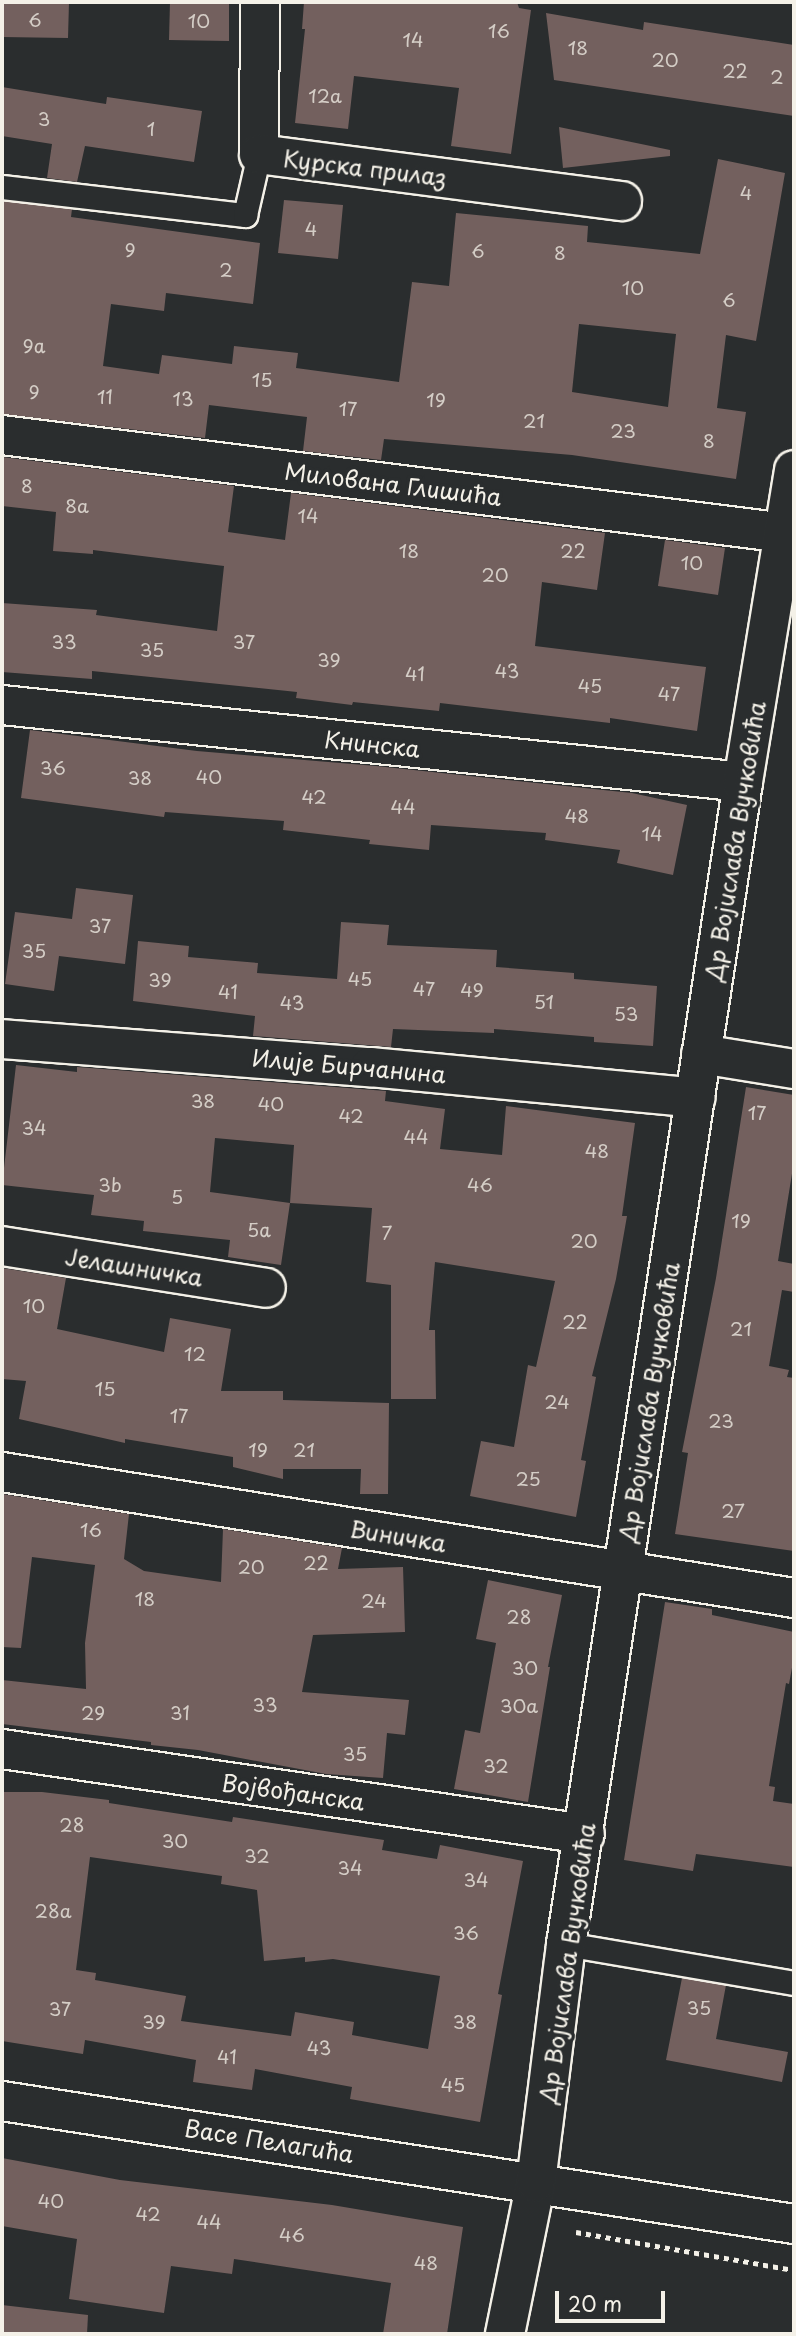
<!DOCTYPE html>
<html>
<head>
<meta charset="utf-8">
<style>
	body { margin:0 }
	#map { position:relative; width:796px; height:2336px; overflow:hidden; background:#2a2d2e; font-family:"Playpen Sans",sans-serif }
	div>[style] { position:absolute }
	.building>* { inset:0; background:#73605e }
	.path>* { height:4.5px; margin-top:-2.25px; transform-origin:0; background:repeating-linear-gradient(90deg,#f4f1e8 0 5px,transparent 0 10px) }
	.roads { filter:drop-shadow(2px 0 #f4f1e8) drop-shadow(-2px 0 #f4f1e8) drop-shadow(0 2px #f4f1e8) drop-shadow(0 -2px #f4f1e8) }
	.service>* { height:23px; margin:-11.5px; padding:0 11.5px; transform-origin:11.5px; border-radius:11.5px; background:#2a2d2e }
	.minor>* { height:38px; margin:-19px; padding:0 19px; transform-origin:19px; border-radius:19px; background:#2a2d2e }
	span { translate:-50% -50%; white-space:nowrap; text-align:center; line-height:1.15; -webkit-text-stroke:7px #2a2d2e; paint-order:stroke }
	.number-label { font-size:19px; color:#d4cdc6 }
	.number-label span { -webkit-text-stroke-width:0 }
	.street-label { font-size:23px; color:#f4f1e8 }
	.frame { position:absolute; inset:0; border:4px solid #f4f1e8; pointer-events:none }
	.scale { position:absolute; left:555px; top:2291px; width:110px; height:32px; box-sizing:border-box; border:4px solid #f4f1e8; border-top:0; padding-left:9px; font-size:21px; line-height:24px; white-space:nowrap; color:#f4f1e8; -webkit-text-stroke:5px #2a2d2e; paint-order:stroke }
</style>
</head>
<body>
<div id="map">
	<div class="building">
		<div style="clip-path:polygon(2px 2px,69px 2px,68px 38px,2px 37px)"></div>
		<div style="clip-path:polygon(170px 2px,229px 2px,229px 41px,169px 40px)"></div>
		<div style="clip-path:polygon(304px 2px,517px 2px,519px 8px,531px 10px,511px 154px,451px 146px,459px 88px,354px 76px,348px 129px,295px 123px,305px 29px,302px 29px)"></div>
		<div style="clip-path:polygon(546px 13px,643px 30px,644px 22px,794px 45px,794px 116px,554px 80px)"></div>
		<div style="clip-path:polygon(2px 87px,106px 104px,107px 97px,202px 111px,194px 162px,85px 146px,77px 182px,47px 178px,52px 144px,2px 136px)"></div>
		<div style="clip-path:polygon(559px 127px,670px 150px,670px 156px,563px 168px)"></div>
		<div style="clip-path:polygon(evenodd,718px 159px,785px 173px,756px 341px,726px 335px,717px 408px,746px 412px,736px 479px,572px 455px,384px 439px,381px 460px,303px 451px,307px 417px,209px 405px,205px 438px,2px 414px,2px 201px,72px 209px,71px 217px,260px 243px,253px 304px,166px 293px,164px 311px,111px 304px,103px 366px,159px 374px,162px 355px,232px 364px,234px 346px,298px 353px,296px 368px,399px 382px,412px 282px,449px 286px,456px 213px,588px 226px,587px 242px,700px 254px,718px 159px,579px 324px,676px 334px,668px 407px,572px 392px,579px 324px)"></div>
		<div style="clip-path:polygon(284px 200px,343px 205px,338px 259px,278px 253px)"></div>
		<div style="clip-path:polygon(2px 457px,234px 486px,228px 532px,285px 540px,291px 493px,605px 533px,597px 590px,542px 582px,535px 646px,706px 667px,697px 731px,610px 718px,610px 723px,440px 703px,439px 711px,353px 702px,352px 705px,296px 698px,297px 692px,92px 671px,92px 679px,2px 672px,2px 603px,97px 610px,96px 615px,217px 631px,224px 566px,93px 550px,93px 554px,53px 551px,56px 512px,2px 506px)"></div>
		<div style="clip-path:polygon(665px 540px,725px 548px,718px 595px,658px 586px)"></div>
		<div style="clip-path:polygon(30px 730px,197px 751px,376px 766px,632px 793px,687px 805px,673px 875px,617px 863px,620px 850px,545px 840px,546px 833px,431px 825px,429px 850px,369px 844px,370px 840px,283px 830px,284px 821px,165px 812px,164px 817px,21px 798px)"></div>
		<div style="clip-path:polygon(76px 888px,133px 895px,125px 964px,59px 956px,54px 991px,5px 984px,15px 912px,72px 919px)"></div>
		<div style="clip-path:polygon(341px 922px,389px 925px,387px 945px,497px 950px,496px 967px,574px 973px,574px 979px,657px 986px,653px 1046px,594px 1042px,594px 1037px,494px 1029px,494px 1033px,393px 1029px,391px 1047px,253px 1036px,255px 1016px,133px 1001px,138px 941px,189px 946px,188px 957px,258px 963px,257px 973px,337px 979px)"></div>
		<div style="clip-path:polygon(evenodd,16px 1065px,77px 1072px,77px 1067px,386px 1091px,385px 1101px,445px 1109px,440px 1149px,502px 1155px,506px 1106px,635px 1123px,622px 1216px,627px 1216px,616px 1279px,592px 1376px,596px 1377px,581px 1460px,586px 1461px,576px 1517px,470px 1496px,481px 1441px,514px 1447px,528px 1365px,536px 1367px,555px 1281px,435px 1262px,429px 1330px,435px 1330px,436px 1399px,391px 1399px,391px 1285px,366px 1282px,372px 1208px,290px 1203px,281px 1265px,228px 1257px,230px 1240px,143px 1231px,144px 1221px,91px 1215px,94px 1195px,2px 1185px,16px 1065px,215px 1138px,294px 1145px,290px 1203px,210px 1192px,215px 1138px)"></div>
		<div style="clip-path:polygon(746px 1087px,794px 1095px,794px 1161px,778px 1261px,794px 1264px,794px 1292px,782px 1290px,769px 1366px,789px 1370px,787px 1377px,794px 1378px,794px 1551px,675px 1534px,688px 1453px,682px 1452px,716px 1278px)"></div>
		<div style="clip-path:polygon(2px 1268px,66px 1278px,57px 1329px,164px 1352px,170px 1318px,231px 1329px,221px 1391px,283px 1391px,283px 1400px,389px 1403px,388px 1494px,360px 1494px,361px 1469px,283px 1469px,283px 1479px,233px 1467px,233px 1457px,125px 1439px,125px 1443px,19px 1419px,26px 1381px,2px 1379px)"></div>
		<div style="clip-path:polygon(2px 1494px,129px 1514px,124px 1559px,144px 1571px,221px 1582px,223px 1529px,342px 1548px,338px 1569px,403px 1567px,405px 1632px,313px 1635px,302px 1692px,409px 1700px,405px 1735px,387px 1733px,383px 1778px,326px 1774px,198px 1750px,151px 1745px,151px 1742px,2px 1724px,2px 1680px,86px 1689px,85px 1643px,95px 1565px,32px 1557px,21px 1648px,2px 1647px)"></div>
		<div style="clip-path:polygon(488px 1580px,562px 1595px,548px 1667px,550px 1667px,528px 1802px,454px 1789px,465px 1730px,480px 1733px,496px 1643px,476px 1639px)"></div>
		<div style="clip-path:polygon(665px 1602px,712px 1609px,712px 1615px,794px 1632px,794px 1657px,789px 1684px,786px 1683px,769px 1786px,775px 1787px,773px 1801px,794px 1804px,794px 1867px,696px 1854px,693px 1871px,624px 1860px)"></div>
		<div style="clip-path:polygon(evenodd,2px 1792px,42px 1792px,109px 1800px,109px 1803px,232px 1822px,233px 1817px,384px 1840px,382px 1850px,437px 1859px,440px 1845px,523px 1861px,498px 1994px,502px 1995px,480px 2122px,350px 2099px,352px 2087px,255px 2069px,252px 2090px,193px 2082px,196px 2060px,85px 2040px,83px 2054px,2px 2041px,2px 1792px,90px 1857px,222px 1876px,221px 1884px,257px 1890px,264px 1961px,305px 1957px,305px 1962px,333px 1959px,440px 1976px,428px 2049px,352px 2035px,354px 2022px,295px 2012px,291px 2036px,181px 2021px,186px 1996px,95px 1980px,96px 1973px,76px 1970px,90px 1857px)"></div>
		<div style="clip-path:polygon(682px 1978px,726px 1985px,716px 2039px,788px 2052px,782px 2082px,666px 2060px)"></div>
		<div style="clip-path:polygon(2px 2158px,120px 2180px,332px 2205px,463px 2227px,447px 2334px,383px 2334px,391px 2283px,234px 2259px,232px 2274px,171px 2266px,164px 2313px,69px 2299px,77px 2239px,2px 2226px)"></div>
		<div style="clip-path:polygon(2px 2305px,88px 2315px,87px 2334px,2px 2334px)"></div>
	</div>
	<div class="path">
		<div style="left:576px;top:2232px;width:221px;rotate:9.9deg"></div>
	</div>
	<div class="roads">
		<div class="service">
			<div style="left:2px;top:187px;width:245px;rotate:6.6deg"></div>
			<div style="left:245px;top:215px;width:63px;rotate:-77.1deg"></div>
			<div style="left:566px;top:1944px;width:231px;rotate:9.7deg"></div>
		</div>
		<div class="minor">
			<div style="left:260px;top:2px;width:152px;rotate:90.4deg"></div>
			<div style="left:259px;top:154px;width:366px;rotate:7.4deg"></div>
			<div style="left:2px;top:435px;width:789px;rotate:7.13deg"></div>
			<div style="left:2px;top:705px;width:745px;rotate:5.93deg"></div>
			<div style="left:2px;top:1039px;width:369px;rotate:4.4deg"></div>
			<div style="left:370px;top:1067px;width:327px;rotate:5.4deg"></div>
			<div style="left:701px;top:1054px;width:94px;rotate:9.2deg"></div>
			<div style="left:2px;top:1246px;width:267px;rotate:9deg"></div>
			<div style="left:2px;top:1472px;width:802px;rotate:9.04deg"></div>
			<div style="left:2px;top:1749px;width:589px;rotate:8.3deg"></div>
			<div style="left:2px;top:2101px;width:801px;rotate:8.83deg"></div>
			<div style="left:505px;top:2334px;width:155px;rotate:-78.5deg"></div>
			<div style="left:536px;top:2182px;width:240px;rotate:-82.8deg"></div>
			<div style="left:566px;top:1944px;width:1175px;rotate:-81.34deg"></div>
			<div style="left:743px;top:782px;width:316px;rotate:-80.7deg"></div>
		</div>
	</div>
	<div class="number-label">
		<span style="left:35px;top:20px">6</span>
		<span style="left:199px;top:21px">10</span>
		<span style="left:499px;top:31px">16</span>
		<span style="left:413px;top:40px">14</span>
		<span style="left:578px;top:48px">18</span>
		<span style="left:665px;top:60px">20</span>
		<span style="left:735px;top:71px">22</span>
		<span style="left:777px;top:77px">2</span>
		<span style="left:325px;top:96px">12a</span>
		<span style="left:44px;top:119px">3</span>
		<span style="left:151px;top:129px">1</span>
		<span style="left:746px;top:193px">4</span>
		<span style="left:311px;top:229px">4</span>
		<span style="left:130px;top:250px">9</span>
		<span style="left:478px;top:251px">6</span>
		<span style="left:560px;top:253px">8</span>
		<span style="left:226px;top:270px">2</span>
		<span style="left:633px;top:288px">10</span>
		<span style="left:729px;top:300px">6</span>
		<span style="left:34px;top:346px">9a</span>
		<span style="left:262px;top:380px">15</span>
		<span style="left:34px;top:392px">9</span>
		<span style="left:105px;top:397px">11</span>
		<span style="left:183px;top:399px">13</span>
		<span style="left:436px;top:400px">19</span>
		<span style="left:348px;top:409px">17</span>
		<span style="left:534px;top:421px">21</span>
		<span style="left:623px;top:431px">23</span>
		<span style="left:709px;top:441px">8</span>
		<span style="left:27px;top:486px">8</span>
		<span style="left:77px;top:506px">8a</span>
		<span style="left:308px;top:516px">14</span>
		<span style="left:409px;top:551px">18</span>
		<span style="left:573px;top:551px">22</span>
		<span style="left:692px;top:563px">10</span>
		<span style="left:495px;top:575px">20</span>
		<span style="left:64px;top:642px">33</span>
		<span style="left:244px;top:642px">37</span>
		<span style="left:152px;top:650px">35</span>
		<span style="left:329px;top:660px">39</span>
		<span style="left:507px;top:671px">43</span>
		<span style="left:415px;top:674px">41</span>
		<span style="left:590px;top:686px">45</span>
		<span style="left:669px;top:694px">47</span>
		<span style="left:53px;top:768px">36</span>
		<span style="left:209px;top:777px">40</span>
		<span style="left:140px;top:778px">38</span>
		<span style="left:314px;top:797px">42</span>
		<span style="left:403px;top:807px">44</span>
		<span style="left:577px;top:816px">48</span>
		<span style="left:652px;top:834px">14</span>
		<span style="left:100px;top:926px">37</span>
		<span style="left:34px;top:951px">35</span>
		<span style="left:360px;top:979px">45</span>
		<span style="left:160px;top:980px">39</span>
		<span style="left:424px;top:989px">47</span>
		<span style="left:472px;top:990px">49</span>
		<span style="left:228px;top:992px">41</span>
		<span style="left:544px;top:1002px">51</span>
		<span style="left:292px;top:1003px">43</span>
		<span style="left:626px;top:1014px">53</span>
		<span style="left:203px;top:1101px">38</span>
		<span style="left:271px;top:1104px">40</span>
		<span style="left:757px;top:1113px">17</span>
		<span style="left:351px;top:1116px">42</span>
		<span style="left:34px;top:1128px">34</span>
		<span style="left:416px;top:1137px">44</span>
		<span style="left:597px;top:1151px">48</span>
		<span style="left:110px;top:1185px">3b</span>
		<span style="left:480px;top:1185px">46</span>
		<span style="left:177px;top:1197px">5</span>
		<span style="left:741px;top:1221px">19</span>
		<span style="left:259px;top:1230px">5a</span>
		<span style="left:387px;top:1233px">7</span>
		<span style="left:584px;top:1241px">20</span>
		<span style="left:34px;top:1306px">10</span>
		<span style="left:575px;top:1322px">22</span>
		<span style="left:741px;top:1329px">21</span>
		<span style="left:195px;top:1354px">12</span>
		<span style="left:105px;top:1389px">15</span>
		<span style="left:557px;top:1402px">24</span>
		<span style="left:179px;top:1416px">17</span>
		<span style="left:721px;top:1421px">23</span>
		<span style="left:258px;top:1450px">19</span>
		<span style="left:304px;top:1450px">21</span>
		<span style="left:528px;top:1479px">25</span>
		<span style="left:733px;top:1511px">27</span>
		<span style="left:91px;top:1530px">16</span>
		<span style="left:316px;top:1563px">22</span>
		<span style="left:251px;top:1567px">20</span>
		<span style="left:145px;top:1599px">18</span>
		<span style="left:374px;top:1601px">24</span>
		<span style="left:519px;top:1617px">28</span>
		<span style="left:525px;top:1668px">30</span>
		<span style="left:265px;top:1705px">33</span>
		<span style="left:519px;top:1706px">30a</span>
		<span style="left:93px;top:1713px">29</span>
		<span style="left:180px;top:1713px">31</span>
		<span style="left:355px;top:1754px">35</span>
		<span style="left:496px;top:1766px">32</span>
		<span style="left:72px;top:1825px">28</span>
		<span style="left:175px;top:1841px">30</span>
		<span style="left:257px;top:1856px">32</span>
		<span style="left:350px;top:1868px">34</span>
		<span style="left:476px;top:1880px">34</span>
		<span style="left:53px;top:1911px">28a</span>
		<span style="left:466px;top:1933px">36</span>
		<span style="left:699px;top:2008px">35</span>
		<span style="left:60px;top:2009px">37</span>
		<span style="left:154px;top:2022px">39</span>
		<span style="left:465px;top:2022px">38</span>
		<span style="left:319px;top:2048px">43</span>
		<span style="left:227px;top:2057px">41</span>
		<span style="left:453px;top:2085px">45</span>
		<span style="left:51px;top:2201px">40</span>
		<span style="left:148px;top:2214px">42</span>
		<span style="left:209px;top:2222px">44</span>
		<span style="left:292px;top:2235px">46</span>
		<span style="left:426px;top:2263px">48</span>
	</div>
	<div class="street-label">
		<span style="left:365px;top:168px;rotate:7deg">Курска прилаз</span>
		<span style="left:393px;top:484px;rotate:7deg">Милована Глишића</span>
		<span style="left:372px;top:744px;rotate:6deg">Книнска</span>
		<span style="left:735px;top:841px;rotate:-81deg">Др Војислава Вучковића</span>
		<span style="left:349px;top:1066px;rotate:5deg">Илије Бирчанина</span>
		<span style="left:134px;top:1267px;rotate:9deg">Јелашничка</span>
		<span style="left:649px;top:1402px;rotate:-81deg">Др Војислава Вучковића</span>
		<span style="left:398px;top:1536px;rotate:9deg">Виничка</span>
		<span style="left:293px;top:1792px;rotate:8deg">Војвођанска</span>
		<span style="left:567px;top:1963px;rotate:-82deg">Др Војислава Вучковића</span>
		<span style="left:269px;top:2141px;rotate:9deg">Васе Пелагића</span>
	</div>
	<div class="frame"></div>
	<div class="scale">20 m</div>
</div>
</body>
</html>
